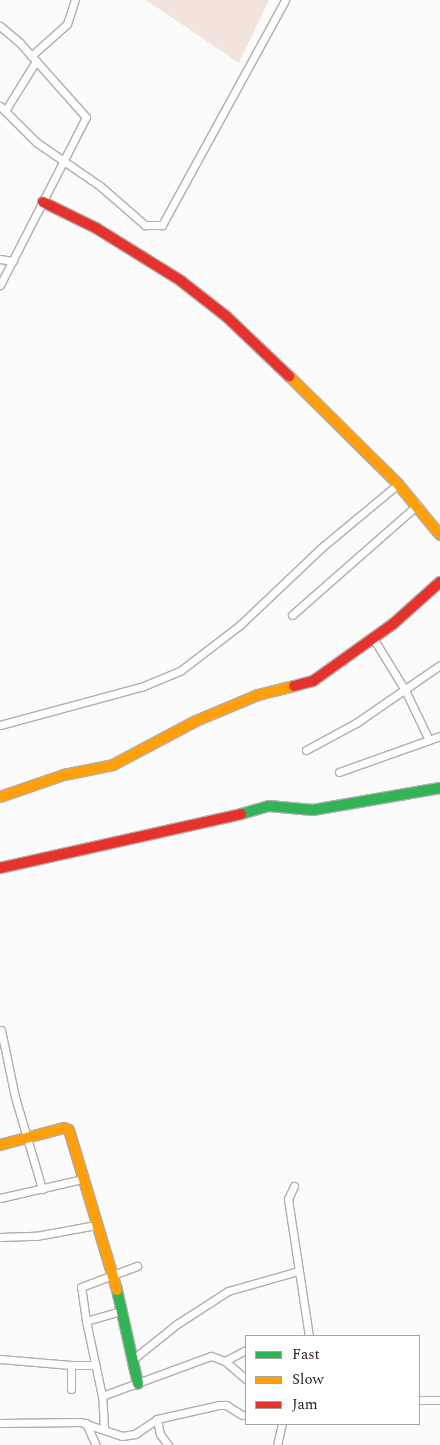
<!DOCTYPE html>
<html>
<head>
<meta charset="utf-8">
<style>
	body { margin:0 }
	#map { position:relative; width:440px; height:1445px; overflow:hidden; background:#fbfbfb; font-family:Spectral,serif }
	div>[style] { position:absolute }
	.green>* { inset:0; background:#f3e3dd }
	.roads { filter:drop-shadow(1px 0 #b4adab) drop-shadow(-1px 0 #b4adab) drop-shadow(0 1px #b4adab) drop-shadow(0 -1px #b4adab) }
	.street>* { height:7px; margin:-3.5px; padding:0 3.5px; transform-origin:3.5px; border-radius:3.5px; background:#fefefe }
	.fast>* { height:10px; margin:-5px; padding:0 5px; transform-origin:5px; border-radius:5px; background:#30b455 }
	.slow>* { height:10px; margin:-5px; padding:0 5px; transform-origin:5px; border-radius:5px; background:#ff9f0a }
	.jam>* { height:10px; margin:-5px; padding:0 5px; transform-origin:5px; border-radius:5px; background:#e5322d }
	span { translate:-50% -50%; white-space:nowrap; text-align:center; line-height:1.15; -webkit-text-stroke:4.5px #fff; paint-order:stroke }
	.legend { position:absolute; left:245px; top:1335px; width:175px; height:90px; box-sizing:border-box; background:#fff; border:1px solid #a9a3a1; margin:0; padding:6px 9px; list-style:none; font-size:15px; color:#281a15 }
	.legend li { display:flex; align-items:center; gap:10px; height:25px }
	.legend b { width:25px; border:1px solid #a9a3a1 }
</style>
</head>
<body>
<div id="map">
	<div class="green">
		<div style="clip-path:polygon(146px 0,269px 0,239px 63px)"></div>
	</div>
	<div class="roads">
		<div class="street">
			<div style="left:0;top:26px;width:26px;rotate:40deg"></div>
			<div style="left:20px;top:43px;width:99px;rotate:48.3deg"></div>
			<div style="left:86px;top:117px;width:189px;rotate:117.1deg"></div>
			<div style="left:31px;top:56px;width:48px;rotate:-41.6deg"></div>
			<div style="left:67px;top:24px;width:25px;rotate:-72deg"></div>
			<div style="left:0;top:106px;width:51px;rotate:45deg"></div>
			<div style="left:36px;top:142px;width:78px;rotate:34.5deg"></div>
			<div style="left:100px;top:186px;width:60px;rotate:40.9deg"></div>
			<div style="left:145px;top:225px;width:17px"></div>
			<div style="left:162px;top:225px;width:256px;rotate:-61.3deg"></div>
			<div style="left:5px;top:111px;width:59px;rotate:-58.2deg"></div>
			<div style="left:0;top:259px;width:13px;rotate:9deg"></div>
			<div style="left:292px;top:615px;width:167px;rotate:-41.3deg"></div>
			<div style="left:373px;top:638px;width:61px;rotate:58.4deg"></div>
			<div style="left:405px;top:690px;width:55px;rotate:64.4deg"></div>
			<div style="left:0;top:725px;width:146px;rotate:-15.1deg"></div>
			<div style="left:141px;top:687px;width:42px;rotate:-22.3deg"></div>
			<div style="left:180px;top:671px;width:76px;rotate:-37.5deg"></div>
			<div style="left:240px;top:625px;width:112px;rotate:-43.5deg"></div>
			<div style="left:321px;top:548px;width:100px;rotate:-39.7deg"></div>
			<div style="left:306px;top:750px;width:57px;rotate:-28.4deg"></div>
			<div style="left:356px;top:723px;width:102px;rotate:-34.6deg"></div>
			<div style="left:339px;top:772px;width:107px;rotate:-19.6deg"></div>
			<div style="left:1px;top:1030px;width:68px;rotate:78.2deg"></div>
			<div style="left:15px;top:1097px;width:96px;rotate:73.6deg"></div>
			<div style="left:294px;top:1186px;width:14px;rotate:115deg"></div>
			<div style="left:288px;top:1199px;width:139px;rotate:81.3deg"></div>
			<div style="left:0;top:1198px;width:84px;rotate:-13deg"></div>
			<div style="left:0;top:1237px;width:36px;rotate:-2deg"></div>
			<div style="left:36px;top:1236px;width:61px;rotate:-10.4deg"></div>
			<div style="left:86px;top:1321px;width:34px;rotate:-98deg"></div>
			<div style="left:81px;top:1287px;width:60px;rotate:-20.6deg"></div>
			<div style="left:0;top:1359px;width:71px;rotate:4.8deg"></div>
			<div style="left:71px;top:1365px;width:24px;rotate:90deg"></div>
			<div style="left:132px;top:1360px;width:58px;rotate:-38.7deg"></div>
			<div style="left:177px;top:1324px;width:61px;rotate:-32.9deg"></div>
			<div style="left:228px;top:1291px;width:73px;rotate:-15.9deg"></div>
			<div style="left:225px;top:1361px;width:24px;rotate:-28deg"></div>
			<div style="left:71px;top:1365px;width:23px"></div>
			<div style="left:102px;top:1396px;width:116px;rotate:-20.2deg"></div>
			<div style="left:211px;top:1356px;width:15px;rotate:20deg"></div>
			<div style="left:225px;top:1361px;width:28px;rotate:41deg"></div>
			<div style="left:419px;top:1400px;width:21px"></div>
			<div style="left:157px;top:1419px;width:15px;rotate:79deg"></div>
			<div style="left:160px;top:1434px;width:14px;rotate:54deg"></div>
			<div style="left:0;top:1423px;width:80px;rotate:-0.7deg"></div>
			<div style="left:80px;top:1422px;width:44px;rotate:18.4deg"></div>
			<div style="left:122px;top:1436px;width:13px;rotate:-9deg"></div>
			<div style="left:135px;top:1434px;width:27px;rotate:-34deg"></div>
			<div style="left:157px;top:1419px;width:64px;rotate:-12.7deg"></div>
			<div style="left:219px;top:1405px;width:7px"></div>
			<div style="left:226px;top:1405px;width:19px;rotate:32deg"></div>
			<div style="left:86px;top:1423px;width:24px;rotate:66deg"></div>
			<div style="left:104px;top:1429px;width:33px;rotate:-93deg"></div>
			<div style="left:102px;top:1396px;width:77px;rotate:-102deg"></div>
			<div style="left:86px;top:1321px;width:36px;rotate:-16deg"></div>
			<div style="left:277px;top:1445px;width:22px;rotate:-77deg"></div>
		</div>
		<div class="fast">
			<div style="left:241px;top:814px;width:29px;rotate:-16deg"></div>
			<div style="left:269px;top:806px;width:44px;rotate:5.2deg"></div>
			<div style="left:313px;top:810px;width:129px;rotate:-9.8deg"></div>
			<div style="left:117px;top:1290px;width:96px;rotate:77.4deg"></div>
		</div>
		<div class="slow">
			<div style="left:289px;top:376px;width:153px;rotate:44.7deg"></div>
			<div style="left:398px;top:484px;width:66px;rotate:50.5deg"></div>
			<div style="left:0;top:797px;width:68px;rotate:-19deg"></div>
			<div style="left:64px;top:775px;width:50px;rotate:-11.5deg"></div>
			<div style="left:113px;top:765px;width:94px;rotate:-27.9deg"></div>
			<div style="left:196px;top:721px;width:67px;rotate:-22.8deg"></div>
			<div style="left:258px;top:695px;width:37px;rotate:-14deg"></div>
			<div style="left:0;top:1145px;width:66px;rotate:-14.9deg"></div>
			<div style="left:64px;top:1128px;width:5px;rotate:22deg"></div>
			<div style="left:69px;top:1130px;width:167px;rotate:73.3deg"></div>
		</div>
		<div class="jam">
			<div style="left:43px;top:202px;width:59px;rotate:26.1deg"></div>
			<div style="left:96px;top:228px;width:100px;rotate:31.9deg"></div>
			<div style="left:181px;top:281px;width:58px;rotate:38deg"></div>
			<div style="left:227px;top:317px;width:86px;rotate:43.6deg"></div>
			<div style="left:294px;top:686px;width:20px;rotate:-15deg"></div>
			<div style="left:313px;top:681px;width:98px;rotate:-35.5deg"></div>
			<div style="left:393px;top:624px;width:63px;rotate:-41.8deg"></div>
			<div style="left:0;top:868px;width:247px;rotate:-12.6deg"></div>
		</div>
	</div>
	<ul class="legend">
	<li><b style="height:6px;background:#30b455"></b>Fast</li>
	<li><b style="height:6px;background:#ff9f0a"></b>Slow</li>
	<li><b style="height:6px;background:#e5322d"></b>Jam</li>
	</ul>
</div>
</body>
</html>
